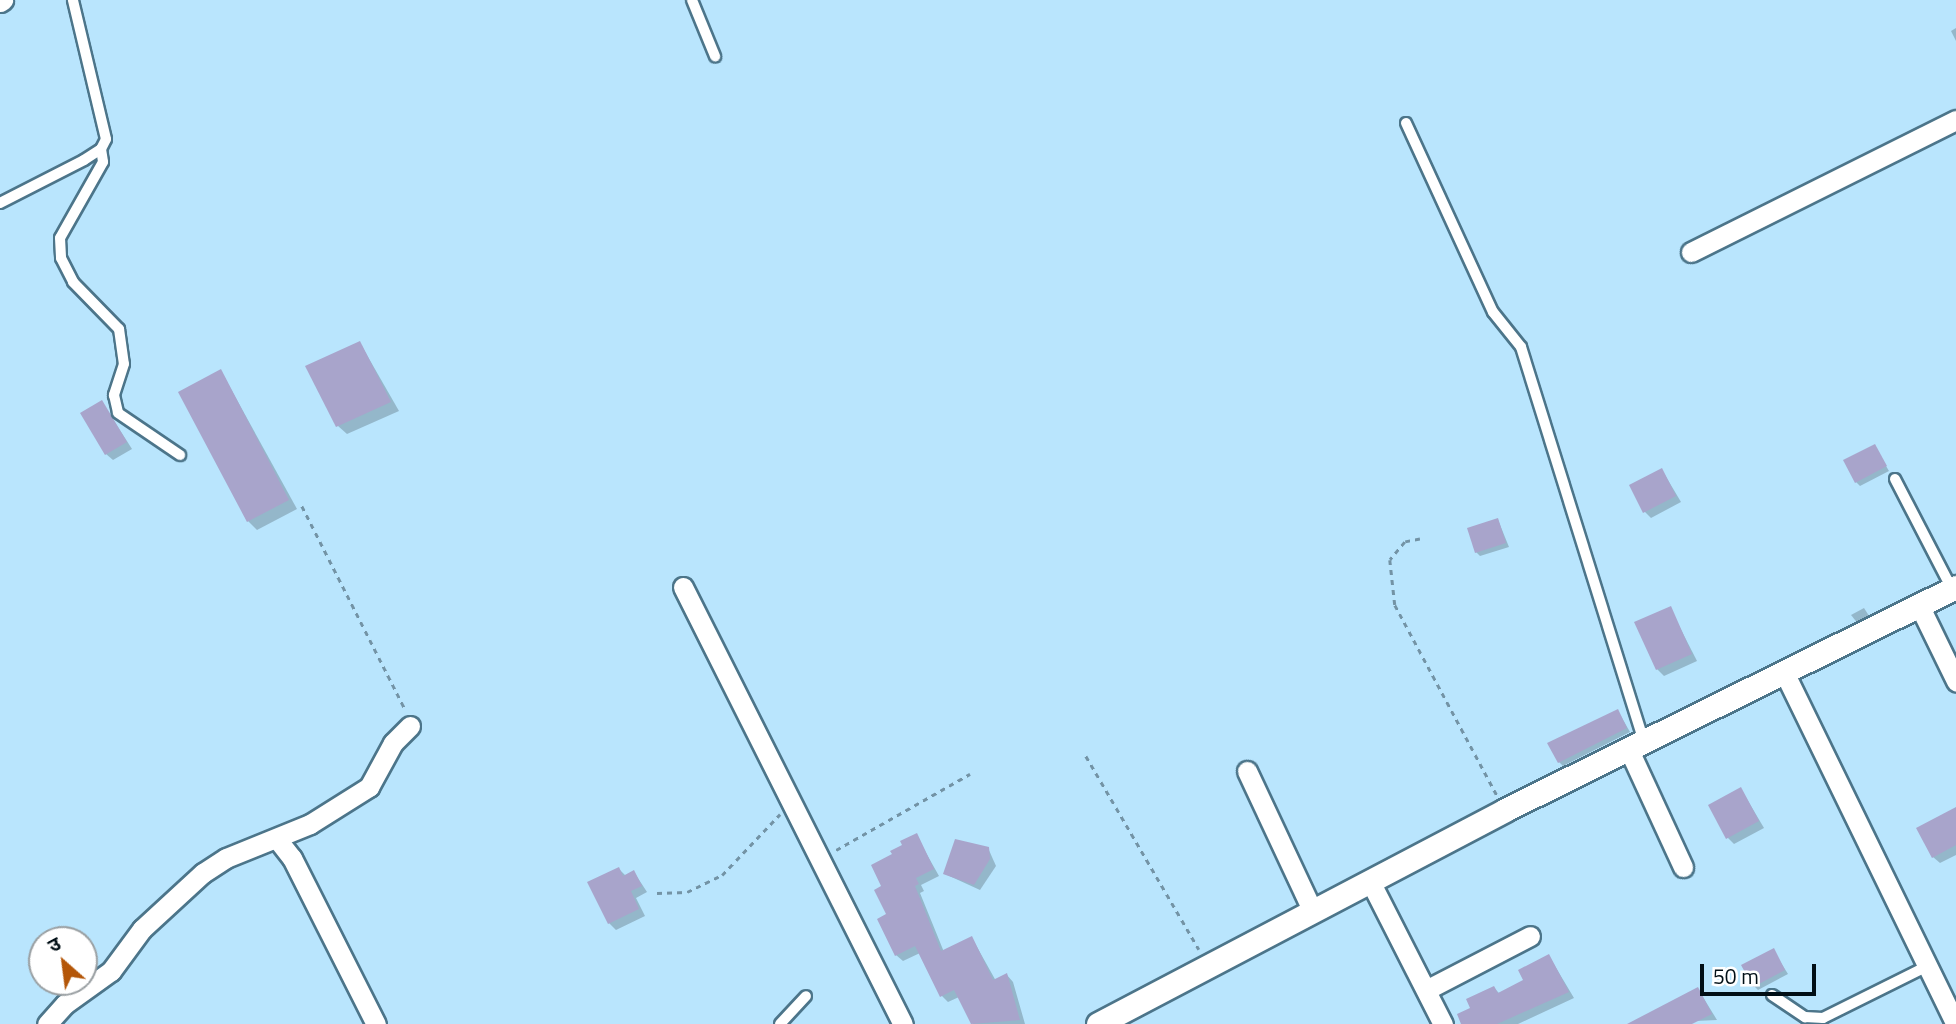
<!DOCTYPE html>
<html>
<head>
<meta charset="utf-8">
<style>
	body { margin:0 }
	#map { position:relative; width:1956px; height:1024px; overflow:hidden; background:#b9e5fd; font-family:"Titillium Web","Noto Sans Devanagari",sans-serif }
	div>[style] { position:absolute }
	.shadow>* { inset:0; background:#0003 }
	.building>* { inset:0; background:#a8a4cb }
	.path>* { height:2.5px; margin-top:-1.25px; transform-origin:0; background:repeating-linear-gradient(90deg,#7393a5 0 5px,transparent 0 10px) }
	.roads { filter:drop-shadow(2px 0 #4c758a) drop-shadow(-2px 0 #4c758a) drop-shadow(0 2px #4c758a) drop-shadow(0 -2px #4c758a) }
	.service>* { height:10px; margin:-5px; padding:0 5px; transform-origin:5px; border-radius:5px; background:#fff }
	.minor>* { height:19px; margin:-9.5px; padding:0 9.5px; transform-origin:9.5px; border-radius:9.5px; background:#fff }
	.tertiary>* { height:23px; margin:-11.5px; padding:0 11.5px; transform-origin:11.5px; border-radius:11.5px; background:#fff }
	span { translate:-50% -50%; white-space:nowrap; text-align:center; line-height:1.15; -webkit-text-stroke:5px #fff; paint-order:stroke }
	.north { position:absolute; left:28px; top:926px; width:70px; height:70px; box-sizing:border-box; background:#fff; border:2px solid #999fa2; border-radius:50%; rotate:332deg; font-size:19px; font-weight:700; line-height:28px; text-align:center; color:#010f16 }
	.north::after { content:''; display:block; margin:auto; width:24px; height:32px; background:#b45608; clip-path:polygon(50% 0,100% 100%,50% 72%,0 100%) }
	.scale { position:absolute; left:1700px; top:964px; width:116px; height:32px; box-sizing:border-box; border:4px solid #010f16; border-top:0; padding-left:9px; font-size:21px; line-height:24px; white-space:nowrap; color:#010f16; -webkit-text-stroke:5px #fff; paint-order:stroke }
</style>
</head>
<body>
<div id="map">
	<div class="shadow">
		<div style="clip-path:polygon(1956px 28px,1956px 41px,1951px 31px)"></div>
		<div style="clip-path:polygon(360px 343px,399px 411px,347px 434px,338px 426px)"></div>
		<div style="clip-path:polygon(221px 371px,297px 509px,257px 530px,248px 521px)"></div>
		<div style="clip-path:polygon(102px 402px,132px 449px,113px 460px,106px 454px)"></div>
		<div style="clip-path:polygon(1874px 446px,1889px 471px,1860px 486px,1856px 482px)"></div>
		<div style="clip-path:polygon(1662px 470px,1681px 502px,1651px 518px,1644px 511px)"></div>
		<div style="clip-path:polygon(1498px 520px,1509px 547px,1480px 556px,1476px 552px)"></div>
		<div style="clip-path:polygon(1670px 608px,1697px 661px,1664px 676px,1657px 669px)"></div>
		<div style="clip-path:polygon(1864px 608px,1871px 619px,1859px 625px,1851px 615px)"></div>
		<div style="clip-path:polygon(1618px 711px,1630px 732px,1563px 766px,1559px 762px)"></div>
		<div style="clip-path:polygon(1741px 789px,1764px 828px,1734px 844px,1728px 838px)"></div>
		<div style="clip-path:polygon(1956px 809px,1956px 855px,1940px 863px,1933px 857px)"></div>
		<div style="clip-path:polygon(916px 835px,939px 876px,921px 885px,924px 891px,920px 893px,944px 952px,972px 938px,996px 981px,1007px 975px,1013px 982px,1025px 1024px,973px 1024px,959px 997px,948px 1002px,942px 996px,920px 953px,903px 961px,896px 955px,884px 887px,895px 855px)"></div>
		<div style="clip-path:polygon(988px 848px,996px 866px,980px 890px,945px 874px)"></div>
		<div style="clip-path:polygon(619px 869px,626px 876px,634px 872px,647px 892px,636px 898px,645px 916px,616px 930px,609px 923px)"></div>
		<div style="clip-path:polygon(1773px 950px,1788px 974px,1758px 990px,1754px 986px)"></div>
		<div style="clip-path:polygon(1549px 956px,1574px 998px,1518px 1024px,1461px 1024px,1494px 988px,1500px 994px,1526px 980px)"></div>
		<div style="clip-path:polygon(1698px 989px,1717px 1020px,1631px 1024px)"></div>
	</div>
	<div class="building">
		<div style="clip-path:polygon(360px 341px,391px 402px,336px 427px,305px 366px)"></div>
		<div style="clip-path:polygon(221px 369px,289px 500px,247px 522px,178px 392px)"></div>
		<div style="clip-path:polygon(102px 400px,127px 442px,105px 455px,80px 413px)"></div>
		<div style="clip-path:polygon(1875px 444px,1887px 466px,1855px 483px,1843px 460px)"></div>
		<div style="clip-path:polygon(1662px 468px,1676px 496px,1643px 513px,1629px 485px)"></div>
		<div style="clip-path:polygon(1498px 518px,1506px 543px,1475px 553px,1467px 528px)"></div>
		<div style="clip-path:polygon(1671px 606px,1692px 654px,1656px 670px,1634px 622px)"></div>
		<div style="clip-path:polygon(1618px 709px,1627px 728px,1558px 763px,1547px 743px)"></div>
		<div style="clip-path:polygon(1741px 787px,1759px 821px,1726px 839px,1708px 805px)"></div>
		<div style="clip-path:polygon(1956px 807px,1956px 845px,1932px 858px,1916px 828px)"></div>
		<div style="clip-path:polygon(917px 833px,934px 869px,916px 878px,919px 884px,915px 886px,941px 951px,972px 936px,993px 980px,1007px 973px,1020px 1020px,971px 1024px,954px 990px,940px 997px,915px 946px,895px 956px,877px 919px,886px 914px,874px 890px,881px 886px,871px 865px,892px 854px,890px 851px,902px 845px,900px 841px)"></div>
		<div style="clip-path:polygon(955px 839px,989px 847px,990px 859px,974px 885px,943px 874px)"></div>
		<div style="clip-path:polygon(619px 867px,623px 876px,634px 870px,642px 886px,631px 891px,639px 909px,608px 924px,587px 882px)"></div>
		<div style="clip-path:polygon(1774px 948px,1785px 970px,1753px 987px,1741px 965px)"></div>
		<div style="clip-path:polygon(1549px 954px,1569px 992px,1497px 1024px,1461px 1024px,1457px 1014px,1470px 1008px,1466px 999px,1494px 986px,1498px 993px,1523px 980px,1518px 970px)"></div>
		<div style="clip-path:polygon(1698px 987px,1712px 1014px,1692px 1024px,1627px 1024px)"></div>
	</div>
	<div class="path">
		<div style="left:302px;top:506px;width:228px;rotate:63.1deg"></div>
		<div style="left:1420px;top:539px;width:15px;rotate:169deg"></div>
		<div style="left:1405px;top:542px;width:23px;rotate:130deg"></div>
		<div style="left:1390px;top:560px;width:45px;rotate:83.7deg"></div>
		<div style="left:1395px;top:605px;width:216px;rotate:61.8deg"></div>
		<div style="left:1086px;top:756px;width:224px;rotate:59.7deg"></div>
		<div style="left:836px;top:850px;width:154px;rotate:-29.6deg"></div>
		<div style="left:657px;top:893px;width:30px;rotate:-2deg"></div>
		<div style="left:687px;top:892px;width:39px;rotate:-26deg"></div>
		<div style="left:722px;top:875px;width:84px;rotate:-46.4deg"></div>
	</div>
	<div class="roads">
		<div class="service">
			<div style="left:692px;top:0;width:61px;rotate:67.7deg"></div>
			<div style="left:1406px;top:123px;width:208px;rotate:65.3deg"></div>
			<div style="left:1493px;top:312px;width:45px;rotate:51.3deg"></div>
			<div style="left:1521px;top:347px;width:414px;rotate:72.7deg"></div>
			<div style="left:101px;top:149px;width:13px;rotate:81deg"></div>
			<div style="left:103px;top:162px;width:87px;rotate:119.5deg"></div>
			<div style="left:60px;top:238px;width:20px;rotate:87deg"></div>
			<div style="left:61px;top:258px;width:27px;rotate:63deg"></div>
			<div style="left:73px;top:282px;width:66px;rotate:45.6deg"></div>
			<div style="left:119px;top:329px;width:35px;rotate:82deg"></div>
			<div style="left:124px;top:364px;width:33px;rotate:108deg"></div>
			<div style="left:114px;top:395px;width:18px;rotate:77deg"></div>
			<div style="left:118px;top:413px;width:75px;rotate:34.1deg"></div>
			<div style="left:0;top:203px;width:94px;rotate:-27.1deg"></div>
			<div style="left:84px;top:160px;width:20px;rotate:-33deg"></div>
			<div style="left:101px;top:149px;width:11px;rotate:-63deg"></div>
			<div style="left:106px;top:139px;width:143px;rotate:-103.4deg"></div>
			<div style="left:1895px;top:479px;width:124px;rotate:62.6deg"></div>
			<div style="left:1772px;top:995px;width:40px;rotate:34deg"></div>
			<div style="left:1805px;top:1017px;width:18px;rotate:3deg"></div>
			<div style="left:1823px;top:1018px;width:119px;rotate:-26.4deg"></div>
			<div style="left:780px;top:1024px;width:38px;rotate:-47deg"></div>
		</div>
		<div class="minor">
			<div style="left:0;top:2px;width:4px;rotate:-34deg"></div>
			<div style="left:1691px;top:252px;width:296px;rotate:-26.5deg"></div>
			<div style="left:683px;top:587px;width:489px;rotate:63.3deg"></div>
			<div style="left:1919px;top:605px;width:85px;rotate:64deg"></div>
			<div style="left:1785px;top:674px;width:390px;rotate:64deg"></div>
			<div style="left:1629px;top:750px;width:129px;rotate:65.2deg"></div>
			<div style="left:1247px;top:771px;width:156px;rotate:64.9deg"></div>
			<div style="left:277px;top:839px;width:24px;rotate:52deg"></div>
			<div style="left:292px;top:858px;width:186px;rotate:63.2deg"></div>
			<div style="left:1370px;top:881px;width:161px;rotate:63deg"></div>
			<div style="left:1426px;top:990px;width:117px;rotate:-27.4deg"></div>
			<div style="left:47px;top:1024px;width:27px;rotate:-48deg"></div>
			<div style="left:65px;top:1004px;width:57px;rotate:-35.7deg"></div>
			<div style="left:111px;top:971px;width:52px;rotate:-53.6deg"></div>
			<div style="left:142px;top:929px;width:83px;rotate:-42.6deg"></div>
			<div style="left:203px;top:873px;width:27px;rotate:-33deg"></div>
			<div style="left:226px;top:858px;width:91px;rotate:-22deg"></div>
			<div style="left:310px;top:824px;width:70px;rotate:-32.1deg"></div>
			<div style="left:369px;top:787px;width:50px;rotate:-61.4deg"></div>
			<div style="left:393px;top:743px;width:24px;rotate:-45deg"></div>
		</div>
		<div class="tertiary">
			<div style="left:1098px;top:1024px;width:460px;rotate:-27.7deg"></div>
			<div style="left:1505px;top:810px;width:503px;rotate:-26.31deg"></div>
		</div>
	</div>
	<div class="north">उ</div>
	<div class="scale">50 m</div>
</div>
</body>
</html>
